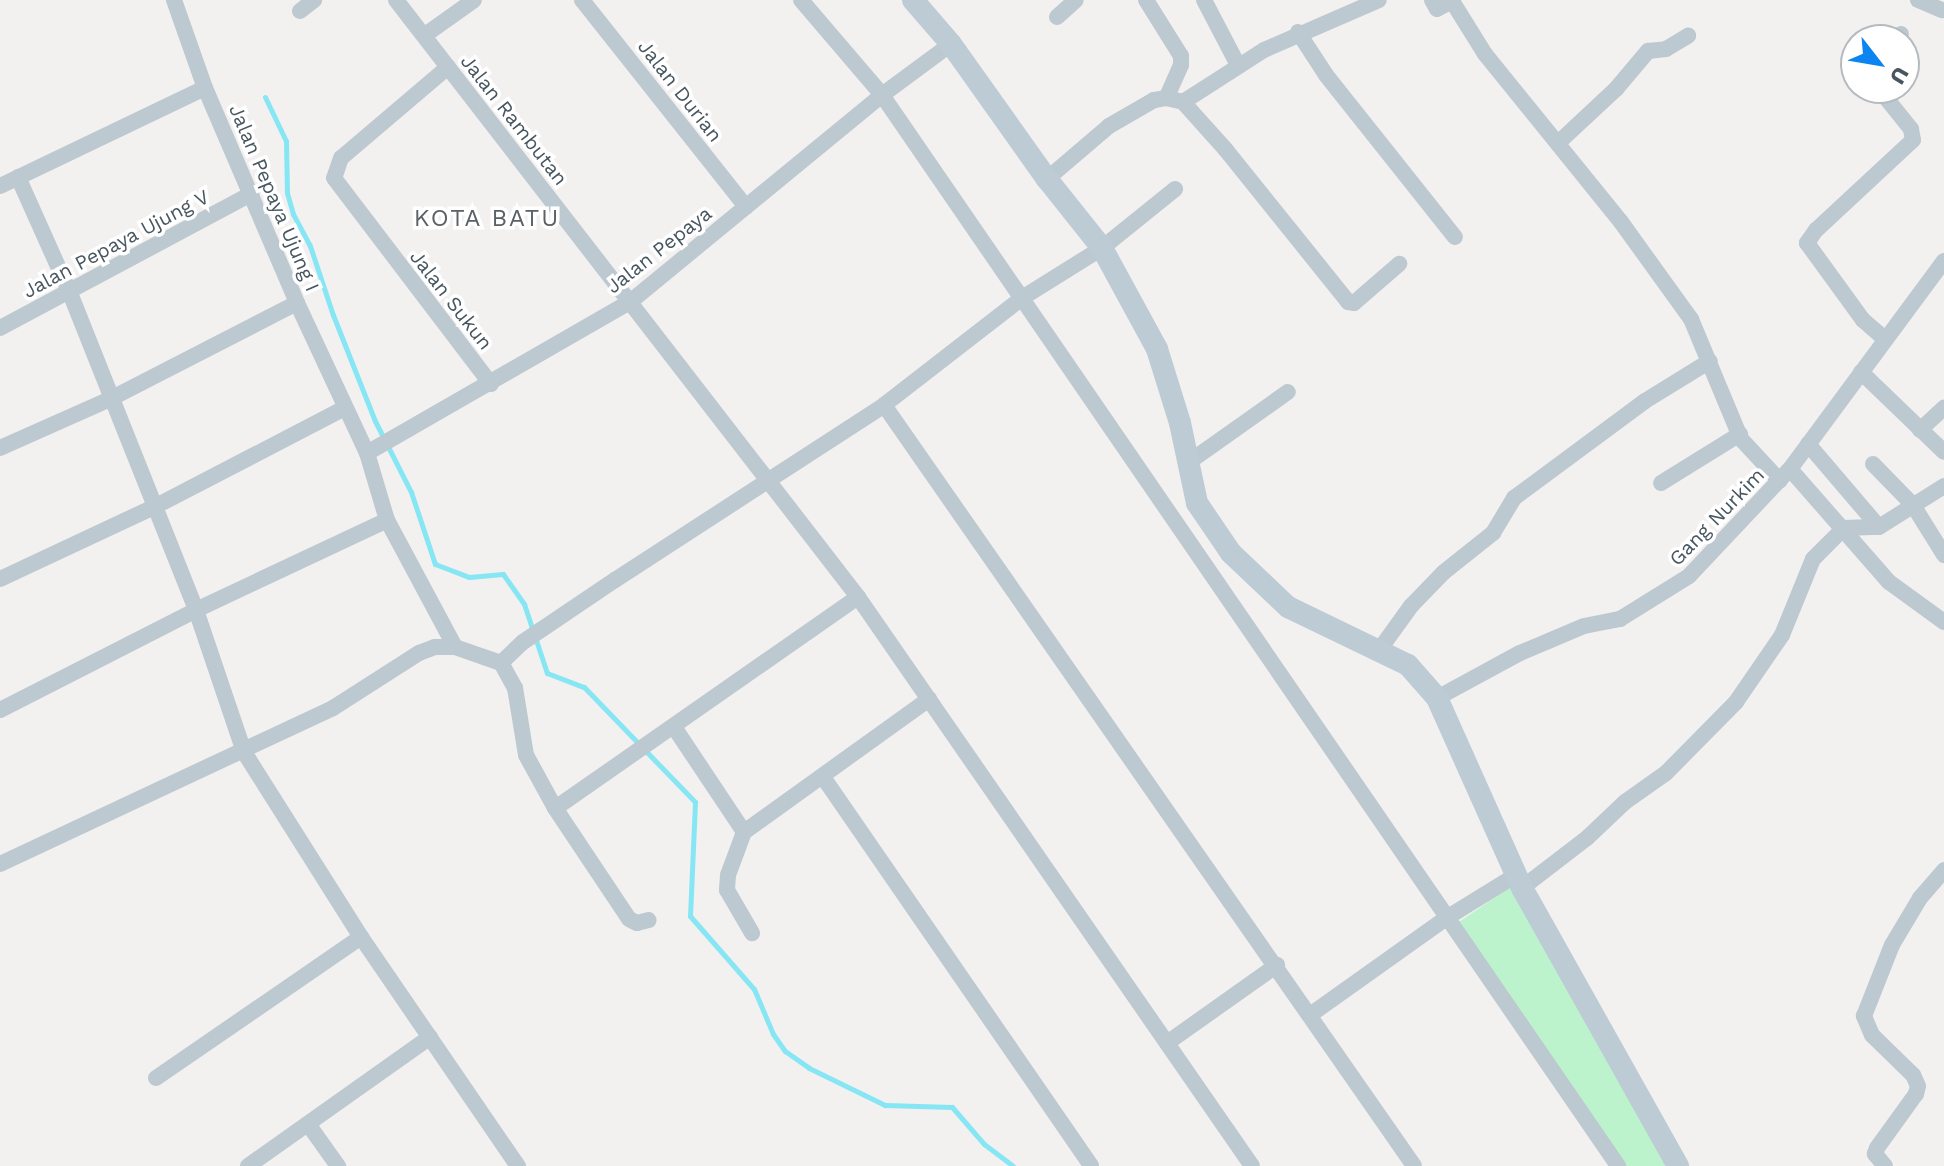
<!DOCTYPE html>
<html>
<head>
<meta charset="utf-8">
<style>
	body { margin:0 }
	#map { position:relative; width:1944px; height:1166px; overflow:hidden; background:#f3f0f0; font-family:"Work Sans",sans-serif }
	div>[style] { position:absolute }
	.green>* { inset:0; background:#bcf3cc }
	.stream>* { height:5px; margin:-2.5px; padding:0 2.5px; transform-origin:2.5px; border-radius:2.5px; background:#86e6f3 }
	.minor>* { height:16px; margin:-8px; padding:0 8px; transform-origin:8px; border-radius:8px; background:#bdc9d0 }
	.secondary>* { height:22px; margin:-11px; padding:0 11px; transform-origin:11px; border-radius:11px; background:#bdcbd5 }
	span { translate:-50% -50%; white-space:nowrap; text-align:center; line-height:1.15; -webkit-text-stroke:7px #fff; paint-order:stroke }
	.street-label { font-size:20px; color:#47565f }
	.quarter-label { font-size:24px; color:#5c6166; letter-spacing:2px }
	.north { position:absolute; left:1840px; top:24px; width:80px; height:80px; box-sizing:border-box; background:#fff; border:2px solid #b5bbbf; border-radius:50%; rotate:121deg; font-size:22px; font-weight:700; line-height:32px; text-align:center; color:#47565f }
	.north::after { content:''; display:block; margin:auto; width:28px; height:36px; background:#0c85f1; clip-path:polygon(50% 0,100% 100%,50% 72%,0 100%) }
</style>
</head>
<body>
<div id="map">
	<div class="green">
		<div style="clip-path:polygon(1516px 883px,1668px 1166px,1621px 1166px,1459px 922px)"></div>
	</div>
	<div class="stream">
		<div style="left:265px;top:97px;width:49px;rotate:64.5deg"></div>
		<div style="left:286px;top:141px;width:52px;rotate:88.9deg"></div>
		<div style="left:287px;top:193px;width:22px;rotate:74deg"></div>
		<div style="left:293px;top:214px;width:36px;rotate:62deg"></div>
		<div style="left:310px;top:246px;width:73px;rotate:71.6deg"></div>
		<div style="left:333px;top:315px;width:114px;rotate:68.4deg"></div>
		<div style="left:375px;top:421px;width:80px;rotate:63.1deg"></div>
		<div style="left:411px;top:492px;width:76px;rotate:71.6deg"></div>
		<div style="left:435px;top:564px;width:36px;rotate:21deg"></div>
		<div style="left:469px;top:577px;width:34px;rotate:-5deg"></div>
		<div style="left:503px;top:574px;width:37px;rotate:55deg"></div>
		<div style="left:524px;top:604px;width:73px;rotate:71.6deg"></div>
		<div style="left:547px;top:673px;width:40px;rotate:21deg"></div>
		<div style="left:584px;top:687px;width:160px;rotate:46deg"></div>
		<div style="left:695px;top:802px;width:114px;rotate:92.5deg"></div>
		<div style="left:690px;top:916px;width:97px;rotate:48.8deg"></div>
		<div style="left:754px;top:989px;width:49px;rotate:67.1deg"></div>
		<div style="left:773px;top:1034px;width:21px;rotate:55deg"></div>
		<div style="left:785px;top:1051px;width:29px;rotate:35deg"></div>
		<div style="left:809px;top:1068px;width:85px;rotate:26deg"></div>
		<div style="left:885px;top:1105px;width:67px;rotate:1.7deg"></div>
		<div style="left:952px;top:1107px;width:49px;rotate:49.1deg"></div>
		<div style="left:984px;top:1144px;width:36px;rotate:37deg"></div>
	</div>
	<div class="minor">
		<div style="left:174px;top:0;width:93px;rotate:70.6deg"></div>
		<div style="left:205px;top:88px;width:234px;rotate:66.8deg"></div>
		<div style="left:297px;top:303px;width:166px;rotate:65deg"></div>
		<div style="left:367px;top:453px;width:70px;rotate:73.4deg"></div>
		<div style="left:396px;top:0;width:755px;rotate:52.26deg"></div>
		<div style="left:858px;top:597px;width:369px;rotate:145.1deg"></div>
		<div style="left:555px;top:808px;width:60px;rotate:-118.7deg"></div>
		<div style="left:526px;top:755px;width:68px;rotate:-99.3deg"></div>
		<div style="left:515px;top:688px;width:29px;rotate:-119deg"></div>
		<div style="left:582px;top:0;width:264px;rotate:51.6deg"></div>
		<div style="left:801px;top:0;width:125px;rotate:49.5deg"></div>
		<div style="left:882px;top:95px;width:1300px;rotate:55.5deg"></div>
		<div style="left:1146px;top:0;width:66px;rotate:58deg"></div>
		<div style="left:1181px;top:56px;width:9px;rotate:90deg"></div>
		<div style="left:1181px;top:65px;width:36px;rotate:114deg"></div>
		<div style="left:1204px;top:0;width:73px;rotate:62.4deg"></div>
		<div style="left:1432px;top:0;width:10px;rotate:61deg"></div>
		<div style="left:1437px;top:9px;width:17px;rotate:-28deg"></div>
		<div style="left:1452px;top:1px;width:62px;rotate:58.1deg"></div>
		<div style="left:1485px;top:54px;width:216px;rotate:51deg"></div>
		<div style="left:1621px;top:222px;width:120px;rotate:54.2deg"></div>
		<div style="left:1691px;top:319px;width:130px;rotate:67.4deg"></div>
		<div style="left:1741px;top:439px;width:57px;rotate:47.1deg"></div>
		<div style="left:1918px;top:0;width:26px;rotate:23deg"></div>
		<div style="left:300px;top:11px;width:18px;rotate:-38deg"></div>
		<div style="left:1057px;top:17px;width:25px;rotate:-42deg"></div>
		<div style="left:1298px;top:32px;width:51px;rotate:56.9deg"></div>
		<div style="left:1326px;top:75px;width:207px;rotate:51.5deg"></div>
		<div style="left:425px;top:35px;width:60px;rotate:-35.5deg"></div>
		<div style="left:1893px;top:40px;width:10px;rotate:-37deg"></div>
		<div style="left:448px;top:67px;width:140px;rotate:139.6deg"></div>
		<div style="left:341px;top:158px;width:21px;rotate:109deg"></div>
		<div style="left:334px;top:178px;width:259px;rotate:52.7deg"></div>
		<div style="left:1878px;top:88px;width:53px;rotate:51.2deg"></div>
		<div style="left:1911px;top:129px;width:11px;rotate:80deg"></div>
		<div style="left:1913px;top:140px;width:132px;rotate:137.1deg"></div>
		<div style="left:1816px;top:230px;width:16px;rotate:125deg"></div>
		<div style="left:1807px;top:243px;width:95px;rotate:54deg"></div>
		<div style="left:1863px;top:320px;width:28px;rotate:41deg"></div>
		<div style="left:1183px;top:102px;width:96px;rotate:-32.7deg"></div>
		<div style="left:1264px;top:50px;width:125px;rotate:-23.5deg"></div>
		<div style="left:1558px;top:143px;width:79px;rotate:-43deg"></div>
		<div style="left:1616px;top:89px;width:50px;rotate:-49.9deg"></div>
		<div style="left:1648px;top:51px;width:18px;rotate:-6deg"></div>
		<div style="left:1666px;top:49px;width:26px;rotate:-31deg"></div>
		<div style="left:18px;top:177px;width:127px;rotate:65.9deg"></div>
		<div style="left:70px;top:293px;width:341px;rotate:68.3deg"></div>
		<div style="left:196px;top:610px;width:150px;rotate:71.3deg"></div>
		<div style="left:244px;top:752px;width:219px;rotate:57.7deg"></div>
		<div style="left:361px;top:937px;width:278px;rotate:55.6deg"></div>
		<div style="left:1047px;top:179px;width:82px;rotate:-40.5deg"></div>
		<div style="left:1109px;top:126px;width:52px;rotate:-30deg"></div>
		<div style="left:1154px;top:100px;width:12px;rotate:-9deg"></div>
		<div style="left:1166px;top:98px;width:17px;rotate:13deg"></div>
		<div style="left:1183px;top:102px;width:64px;rotate:48.1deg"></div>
		<div style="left:1226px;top:150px;width:195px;rotate:51.2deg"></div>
		<div style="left:1348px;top:302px;width:6px;rotate:9deg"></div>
		<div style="left:1354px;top:303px;width:60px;rotate:-40.9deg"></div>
		<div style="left:0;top:186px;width:227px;rotate:-25.6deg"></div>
		<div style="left:0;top:328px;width:285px;rotate:-28.1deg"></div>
		<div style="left:1861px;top:372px;width:115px;rotate:43.9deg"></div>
		<div style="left:884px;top:405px;width:927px;rotate:55.14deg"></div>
		<div style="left:1920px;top:430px;width:33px;rotate:-43deg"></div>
		<div style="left:1808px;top:444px;width:109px;rotate:49.5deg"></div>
		<div style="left:0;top:448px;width:120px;rotate:-24deg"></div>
		<div style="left:110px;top:399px;width:210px;rotate:-27.2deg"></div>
		<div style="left:367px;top:453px;width:303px;rotate:-29.9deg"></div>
		<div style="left:630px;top:302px;width:326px;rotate:-39.4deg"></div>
		<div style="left:882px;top:95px;width:86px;rotate:-36.5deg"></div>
		<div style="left:1189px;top:462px;width:121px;rotate:-35.3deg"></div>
		<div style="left:1873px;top:464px;width:57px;rotate:45.7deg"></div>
		<div style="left:1913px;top:505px;width:59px;rotate:58.2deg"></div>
		<div style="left:1790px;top:469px;width:150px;rotate:48.8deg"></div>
		<div style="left:1889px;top:582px;width:68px;rotate:36deg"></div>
		<div style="left:1661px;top:483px;width:93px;rotate:-31.8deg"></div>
		<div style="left:0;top:579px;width:170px;rotate:-25.1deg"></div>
		<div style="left:154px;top:507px;width:213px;rotate:-27.4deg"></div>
		<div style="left:858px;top:597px;width:692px;rotate:55.3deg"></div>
		<div style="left:1380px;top:649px;width:53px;rotate:-54.2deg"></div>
		<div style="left:1411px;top:606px;width:47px;rotate:-45.9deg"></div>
		<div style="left:1444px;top:572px;width:63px;rotate:-38.5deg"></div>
		<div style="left:1493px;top:533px;width:41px;rotate:-59deg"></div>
		<div style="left:1514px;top:498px;width:163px;rotate:-36.5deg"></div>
		<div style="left:1645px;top:401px;width:76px;rotate:-31.6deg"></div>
		<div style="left:1437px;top:698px;width:94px;rotate:-28.5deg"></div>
		<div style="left:1520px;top:653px;width:69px;rotate:-22.9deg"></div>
		<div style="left:1584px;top:626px;width:37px;rotate:-11deg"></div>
		<div style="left:1620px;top:619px;width:81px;rotate:-31.9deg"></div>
		<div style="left:1689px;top:576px;width:147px;rotate:-46.7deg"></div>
		<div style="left:1790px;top:469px;width:259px;rotate:-53.5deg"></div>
		<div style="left:0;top:710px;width:220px;rotate:-27deg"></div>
		<div style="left:196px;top:610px;width:211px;rotate:-25.2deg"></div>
		<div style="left:387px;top:520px;width:144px;rotate:61.8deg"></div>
		<div style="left:455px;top:647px;width:49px;rotate:19.2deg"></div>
		<div style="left:501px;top:663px;width:30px;rotate:-44deg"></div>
		<div style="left:523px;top:642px;width:111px;rotate:-34deg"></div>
		<div style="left:615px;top:580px;width:321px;rotate:-33deg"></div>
		<div style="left:884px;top:405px;width:175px;rotate:-37.8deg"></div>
		<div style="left:1022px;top:298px;width:94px;rotate:-32deg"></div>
		<div style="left:1102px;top:248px;width:94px;rotate:-38.9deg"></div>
		<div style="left:674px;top:727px;width:126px;rotate:56.3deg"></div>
		<div style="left:744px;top:832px;width:228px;rotate:-35.7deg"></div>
		<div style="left:823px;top:777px;width:472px;rotate:55.4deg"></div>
		<div style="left:555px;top:808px;width:133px;rotate:56.3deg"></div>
		<div style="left:629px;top:919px;width:9px;rotate:27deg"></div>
		<div style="left:637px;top:923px;width:12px;rotate:-14deg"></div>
		<div style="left:744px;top:832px;width:46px;rotate:110.4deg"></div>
		<div style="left:728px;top:875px;width:15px;rotate:94deg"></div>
		<div style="left:727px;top:890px;width:50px;rotate:59.8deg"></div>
		<div style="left:0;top:864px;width:368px;rotate:-25.1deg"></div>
		<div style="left:333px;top:708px;width:102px;rotate:-32.6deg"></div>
		<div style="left:419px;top:653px;width:17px;rotate:-21deg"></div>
		<div style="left:435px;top:647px;width:20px"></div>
		<div style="left:1522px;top:888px;width:82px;rotate:-37.6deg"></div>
		<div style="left:1587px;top:838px;width:52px;rotate:-43.5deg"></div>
		<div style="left:1625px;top:802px;width:50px;rotate:-35.3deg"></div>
		<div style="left:1666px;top:773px;width:100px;rotate:-45.4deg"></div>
		<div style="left:1736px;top:702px;width:81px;rotate:-55.5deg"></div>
		<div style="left:1782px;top:635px;width:82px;rotate:-67.8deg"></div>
		<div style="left:1813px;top:559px;width:44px;rotate:-45deg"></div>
		<div style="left:1844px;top:528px;width:35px;rotate:-2deg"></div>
		<div style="left:1879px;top:527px;width:77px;rotate:-32.2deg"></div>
		<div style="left:1310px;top:1015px;width:169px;rotate:-35.4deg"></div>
		<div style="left:1448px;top:917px;width:80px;rotate:-31.7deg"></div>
		<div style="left:1167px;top:1043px;width:135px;rotate:-35.3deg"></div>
		<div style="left:156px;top:1078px;width:249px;rotate:-34.5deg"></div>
		<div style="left:308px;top:1124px;width:52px;rotate:54.5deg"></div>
		<div style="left:248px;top:1166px;width:223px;rotate:-35.3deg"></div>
		<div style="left:1885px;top:1166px;width:16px;rotate:-130deg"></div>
		<div style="left:1875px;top:1154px;width:6px;rotate:-72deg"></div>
		<div style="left:1877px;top:1148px;width:67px;rotate:-54.2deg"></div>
		<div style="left:1916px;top:1094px;width:8px;rotate:-76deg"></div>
		<div style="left:1918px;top:1086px;width:12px;rotate:-114deg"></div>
		<div style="left:1913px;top:1075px;width:57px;rotate:-135.7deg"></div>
		<div style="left:1872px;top:1035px;width:21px;rotate:-113deg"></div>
		<div style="left:1864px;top:1016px;width:76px;rotate:-68.5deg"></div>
		<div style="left:1892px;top:945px;width:55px;rotate:-59.2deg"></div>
		<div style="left:1920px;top:898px;width:37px;rotate:-49deg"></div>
	</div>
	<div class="secondary">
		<div style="left:913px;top:0;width:58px;rotate:49.2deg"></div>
		<div style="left:951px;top:44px;width:166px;rotate:54.6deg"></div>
		<div style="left:1047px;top:179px;width:88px;rotate:51.4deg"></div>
		<div style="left:1102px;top:248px;width:115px;rotate:61.4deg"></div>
		<div style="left:1157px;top:349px;width:77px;rotate:72.7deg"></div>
		<div style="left:1180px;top:423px;width:82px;rotate:78deg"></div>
		<div style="left:1197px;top:503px;width:60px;rotate:55.8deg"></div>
		<div style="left:1231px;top:553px;width:79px;rotate:43.5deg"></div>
		<div style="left:1288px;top:607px;width:133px;rotate:25.8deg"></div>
		<div style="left:1408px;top:665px;width:44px;rotate:48.7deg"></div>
		<div style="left:1437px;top:698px;width:208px;rotate:65.9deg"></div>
		<div style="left:1522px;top:888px;width:319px;rotate:60.7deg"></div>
	</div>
	<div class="street-label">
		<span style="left:680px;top:91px;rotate:52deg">Jalan Durian</span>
		<span style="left:514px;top:120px;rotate:52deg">Jalan Rambutan</span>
		<span style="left:274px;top:198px;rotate:67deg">Jalan Pepaya Ujung I</span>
		<span style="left:116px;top:244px;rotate:-28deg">Jalan Pepaya Ujung V</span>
		<span style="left:659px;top:250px;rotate:-38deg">Jalan Pepaya</span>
		<span style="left:451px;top:300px;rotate:52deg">Jalan Sukun</span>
		<span style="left:1717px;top:517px;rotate:-46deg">Gang Nurkim</span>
	</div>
	<div class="quarter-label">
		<span style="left:487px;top:219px">KOTA BATU</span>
	</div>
	<div class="north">U</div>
</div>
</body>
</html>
